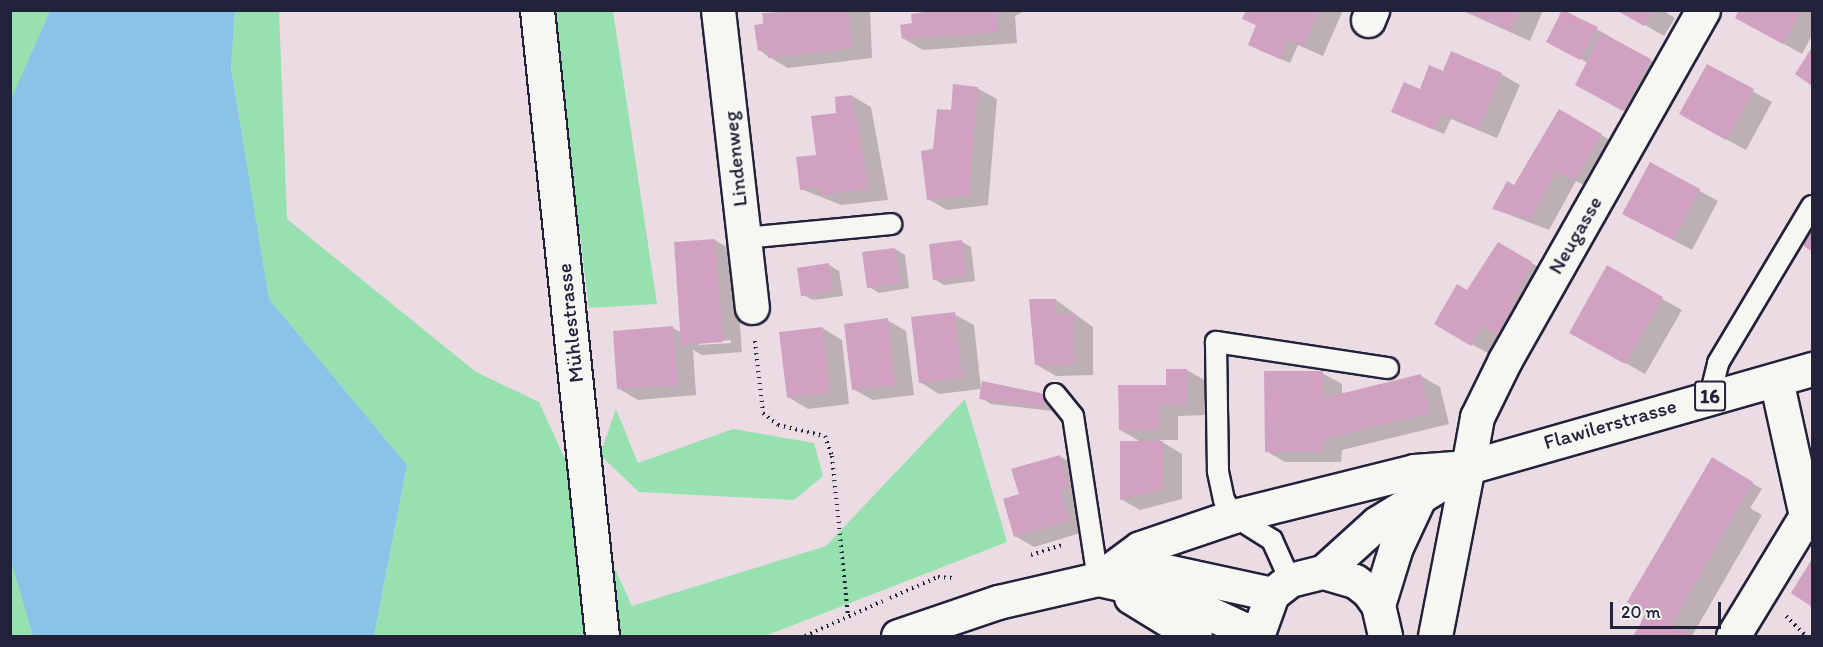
<!DOCTYPE html>
<html>
<head>
<meta charset="utf-8">
<style>
	body { margin:0 }
	#map { position:relative; width:1823px; height:647px; overflow:hidden; background:#ebdce3; font-family:Itim,sans-serif }
	div>[style] { position:absolute }
	.green>* { inset:0; background:#97e0b0 }
	.water>* { inset:0; background:#89c3e8 }
	.shadow>* { inset:0; background:#0003 }
	.building>* { inset:0; background:#d0a1c1 }
	.path>* { height:4px; margin-top:-2px; transform-origin:0; background:repeating-linear-gradient(90deg,#22223b 0 1.5px,transparent 0 6px) }
	.roads { filter:drop-shadow(2px 0 #22223b) drop-shadow(-2px 0 #22223b) drop-shadow(0 2px #22223b) drop-shadow(0 -2px #22223b) }
	.lane>* { height:20px; margin:-10px; padding:0 10px; transform-origin:10px; border-radius:10px; background:#f6f6f2 }
	.street>* { height:33px; margin:-16.5px; padding:0 16.5px; transform-origin:16.5px; border-radius:16.5px; background:#f6f6f2 }
	.secondary>* { height:33px; margin:-16.5px; padding:0 16.5px; transform-origin:16.5px; border-radius:16.5px; background:#f6f6f2 }
	.primary>* { height:33px; margin:-16.5px; padding:0 16.5px; transform-origin:16.5px; border-radius:16.5px; background:#f6f6f2 }
	span { translate:-50% -50%; white-space:nowrap; text-align:center; line-height:1.15; -webkit-text-stroke:6px #f6f6f2; paint-order:stroke }
	.shield-label span { padding:2px 4px; background:#f6f6f2; border:2px solid; border-radius:4px; -webkit-text-stroke-width:0 }
	.shield-label { font-size:20px; color:#22223b; font-weight:700 }
	.street-label { font-size:21px; color:#22223b }
	.frame { position:absolute; inset:0; border:12px solid #22223b; pointer-events:none }
	.scale { position:absolute; left:1610px; top:602px; width:111px; height:27px; box-sizing:border-box; border:3px solid #22223b; border-top:0; padding-left:8px; font-size:18px; line-height:21px; white-space:nowrap; color:#22223b; -webkit-text-stroke:4px #f6f6f2; paint-order:stroke }
</style>
</head>
<body>
<div id="map">
	<div class="green">
		<div style="clip-path:polygon(11px 10px,50px 11px,11px 102px,10px 11px)"></div>
		<div style="clip-path:polygon(235px 11px,279px 11px,287px 219px,476px 372px,539px 402px,632px 606px,826px 546px,965px 399px,1007px 542px,765px 636px,374px 636px,407px 465px,269px 299px,231px 68px)"></div>
		<div style="clip-path:polygon(552px 11px,613px 11px,657px 304px,589px 308px)"></div>
		<div style="clip-path:polygon(616px 409px,638px 463px,733px 429px,814px 443px,823px 476px,794px 500px,639px 492px,600px 455px)"></div>
		<div style="clip-path:polygon(11px 557px,33px 636px,11px 636px)"></div>
	</div>
	<div class="water">
		<div style="clip-path:polygon(50px 11px,235px 11px,231px 68px,269px 299px,407px 465px,374px 636px,33px 636px,10px 557px,10px 102px)"></div>
	</div>
	<div class="shadow">
		<div style="clip-path:polygon(795px 10px,870px 10px,872px 58px,788px 68px,769px 57px,759px 50px,764px 14px)"></div>
		<div style="clip-path:polygon(938px 10px,1026px 10px,1015px 16px,1017px 43px,923px 50px,904px 39px,914px 25px)"></div>
		<div style="clip-path:polygon(1247px 10px,1343px 10px,1323px 56px,1298px 45px,1290px 63px,1259px 50px,1257px 26px,1244px 18px)"></div>
		<div style="clip-path:polygon(1461px 10px,1543px 10px,1530px 41px)"></div>
		<div style="clip-path:polygon(1564px 10px,1669px 71px,1643px 120px,1596px 95px,1588px 63px,1548px 41px)"></div>
		<div style="clip-path:polygon(1619px 10px,1662px 10px,1675px 18px,1664px 36px)"></div>
		<div style="clip-path:polygon(1741px 10px,1812px 10px,1812px 35px,1802px 54px,1756px 28px)"></div>
		<div style="clip-path:polygon(1707px 66px,1772px 102px,1746px 150px,1700px 125px)"></div>
		<div style="clip-path:polygon(1443px 73px,1501px 74px,1520px 85px,1497px 138px,1451px 119px,1444px 134px,1403px 116px,1420px 91px)"></div>
		<div style="clip-path:polygon(977px 88px,997px 99px,988px 205px,947px 210px,928px 199px,952px 112px)"></div>
		<div style="clip-path:polygon(852px 96px,871px 107px,888px 200px,841px 205px,801px 189px)"></div>
		<div style="clip-path:polygon(1560px 111px,1620px 146px,1595px 190px,1576px 181px,1549px 230px,1494px 209px,1515px 188px)"></div>
		<div style="clip-path:polygon(1650px 164px,1718px 201px,1692px 250px,1643px 224px)"></div>
		<div style="clip-path:polygon(evenodd,715px 240px,734px 252px,742px 352px,702px 355px,693px 350px,696px 395px,638px 400px,619px 389px,673px 328px,682px 333px,675px 244px,715px 240px,731px 340px,731px 343px,699px 345px,699px 342px,731px 340px)"></div>
		<div style="clip-path:polygon(962px 242px,971px 247px,975px 281px,944px 285px,934px 279px)"></div>
		<div style="clip-path:polygon(1498px 244px,1551px 274px,1491px 355px,1436px 324px,1468px 292px)"></div>
		<div style="clip-path:polygon(895px 249px,905px 255px,909px 288px,879px 293px,869px 287px)"></div>
		<div style="clip-path:polygon(829px 265px,839px 271px,843px 296px,813px 300px,803px 295px)"></div>
		<div style="clip-path:polygon(1607px 268px,1682px 310px,1645px 374px,1571px 332px)"></div>
		<div style="clip-path:polygon(1056px 300px,1093px 327px,1093px 375px,1056px 376px,1037px 365px)"></div>
		<div style="clip-path:polygon(954px 314px,974px 325px,981px 389px,939px 394px,920px 382px)"></div>
		<div style="clip-path:polygon(887px 320px,906px 331px,914px 395px,873px 400px,853px 389px)"></div>
		<div style="clip-path:polygon(822px 328px,842px 340px,849px 404px,808px 409px,788px 397px)"></div>
		<div style="clip-path:polygon(1187px 370px,1206px 381px,1206px 415px,1178px 416px,1178px 440px,1159px 440px,1182px 454px,1182px 499px,1140px 510px,1121px 499px,1143px 443px,1120px 430px)"></div>
		<div style="clip-path:polygon(1322px 373px,1342px 384px,1342px 395px,1421px 376px,1440px 387px,1449px 424px,1342px 450px,1341px 462px,1285px 462px,1266px 451px)"></div>
		<div style="clip-path:polygon(983px 383px,1044px 395px,1054px 401px,1053px 411px,991px 404px,981px 398px)"></div>
		<div style="clip-path:polygon(1059px 456px,1079px 467px,1087px 531px,1034px 547px,1015px 536px,1021px 495px)"></div>
		<div style="clip-path:polygon(1713px 459px,1762px 489px,1750px 508px,1762px 515px,1692px 636px,1635px 636px)"></div>
		<div style="clip-path:polygon(1812px 562px,1812px 605px,1793px 593px)"></div>
	</div>
	<div class="building">
		<div style="clip-path:polygon(848px 10px,853px 48px,768px 58px,766px 49px,758px 51px,754px 25px,764px 24px,762px 13px)"></div>
		<div style="clip-path:polygon(937px 10px,996px 10px,998px 32px,902px 39px,900px 25px,912px 23px,911px 14px)"></div>
		<div style="clip-path:polygon(1246px 10px,1319px 10px,1303px 46px,1288px 39px,1280px 59px,1248px 45px,1256px 25px,1242px 19px)"></div>
		<div style="clip-path:polygon(1463px 10px,1519px 10px,1510px 31px)"></div>
		<div style="clip-path:polygon(1562px 10px,1598px 27px,1580px 60px,1546px 42px)"></div>
		<div style="clip-path:polygon(1616px 10px,1653px 10px,1644px 26px)"></div>
		<div style="clip-path:polygon(1739px 10px,1801px 10px,1783px 44px,1735px 18px)"></div>
		<div style="clip-path:polygon(1602px 33px,1651px 59px,1623px 111px,1575px 85px)"></div>
		<div style="clip-path:polygon(1812px 47px,1812px 86px,1795px 74px)"></div>
		<div style="clip-path:polygon(1451px 51px,1502px 73px,1478px 129px,1442px 113px,1434px 130px,1391px 112px,1404px 82px,1420px 89px,1429px 65px,1443px 71px)"></div>
		<div style="clip-path:polygon(1707px 64px,1754px 89px,1726px 140px,1679px 114px)"></div>
		<div style="clip-path:polygon(953px 84px,978px 87px,969px 195px,927px 200px,921px 151px,933px 149px,937px 109px,951px 110px)"></div>
		<div style="clip-path:polygon(852px 95px,869px 189px,820px 195px,819px 187px,800px 190px,796px 157px,816px 155px,811px 116px,836px 113px,835px 97px)"></div>
		<div style="clip-path:polygon(1559px 109px,1602px 134px,1575px 180px,1556px 171px,1530px 220px,1492px 209px,1507px 181px,1514px 185px)"></div>
		<div style="clip-path:polygon(1650px 162px,1700px 189px,1673px 240px,1622px 214px)"></div>
		<div style="clip-path:polygon(1812px 225px,1812px 252px,1800px 243px)"></div>
		<div style="clip-path:polygon(715px 239px,723px 342px,681px 345px,674px 242px)"></div>
		<div style="clip-path:polygon(962px 240px,966px 276px,933px 280px,929px 244px)"></div>
		<div style="clip-path:polygon(1498px 242px,1532px 262px,1498px 335px,1482px 326px,1471px 346px,1434px 324px,1457px 284px,1467px 290px)"></div>
		<div style="clip-path:polygon(895px 248px,900px 283px,867px 288px,862px 252px)"></div>
		<div style="clip-path:polygon(829px 263px,833px 291px,801px 296px,797px 268px)"></div>
		<div style="clip-path:polygon(1607px 265px,1663px 297px,1625px 364px,1569px 333px)"></div>
		<div style="clip-path:polygon(1029px 299px,1056px 299px,1056px 314px,1074px 314px,1074px 365px,1035px 365px)"></div>
		<div style="clip-path:polygon(955px 312px,962px 378px,919px 383px,911px 317px)"></div>
		<div style="clip-path:polygon(888px 318px,895px 385px,852px 390px,844px 324px)"></div>
		<div style="clip-path:polygon(673px 326px,678px 385px,617px 389px,613px 331px)"></div>
		<div style="clip-path:polygon(823px 327px,830px 393px,787px 398px,779px 332px)"></div>
		<div style="clip-path:polygon(1166px 369px,1187px 369px,1187px 405px,1159px 405px,1159px 430px,1119px 430px,1118px 385px,1166px 385px)"></div>
		<div style="clip-path:polygon(1264px 371px,1323px 371px,1323px 398px,1421px 374px,1430px 413px,1323px 439px,1322px 452px,1265px 452px)"></div>
		<div style="clip-path:polygon(982px 381px,1045px 394px,1043px 407px,979px 399px)"></div>
		<div style="clip-path:polygon(1120px 441px,1163px 441px,1163px 489px,1120px 500px)"></div>
		<div style="clip-path:polygon(1060px 455px,1069px 488px,1060px 490px,1069px 521px,1014px 537px,1003px 499px,1019px 494px,1011px 469px)"></div>
		<div style="clip-path:polygon(1712px 457px,1753px 482px,1672px 624px,1691px 635px,1633px 636px,1646px 614px,1627px 602px)"></div>
		<div style="clip-path:polygon(1812px 559px,1812px 607px,1791px 593px)"></div>
	</div>
	<div class="path">
		<div style="left:755px;top:341px;width:72px;rotate:83.7deg"></div>
		<div style="left:763px;top:413px;width:19px;rotate:39deg"></div>
		<div style="left:778px;top:425px;width:48px;rotate:13.2deg"></div>
		<div style="left:825px;top:436px;width:21px;rotate:71deg"></div>
		<div style="left:832px;top:456px;width:161px;rotate:84.3deg"></div>
		<div style="left:1031px;top:555px;width:35px;rotate:-18deg"></div>
		<div style="left:890px;top:598px;width:52px;rotate:-23.6deg"></div>
		<div style="left:938px;top:577px;width:15px;rotate:4deg"></div>
		<div style="left:1786px;top:616px;width:28px;rotate:45deg"></div>
		<div style="left:805px;top:636px;width:85px;rotate:-24.2deg"></div>
	</div>
	<div class="roads">
		<div class="lane">
			<div style="left:744px;top:238px;width:148px;rotate:-5.4deg"></div>
			<div style="left:1055px;top:394px;width:28px;rotate:51deg"></div>
			<div style="left:1073px;top:416px;width:165px;rotate:81.3deg"></div>
			<div style="left:1710px;top:396px;width:34px;rotate:-76deg"></div>
			<div style="left:1718px;top:363px;width:183px;rotate:-59.1deg"></div>
			<div style="left:1290px;top:580px;width:44px;rotate:-114.2deg"></div>
			<div style="left:1272px;top:540px;width:45px;rotate:-147.7deg"></div>
			<div style="left:1234px;top:516px;width:19px;rotate:-122deg"></div>
			<div style="left:1224px;top:500px;width:30px;rotate:-102deg"></div>
			<div style="left:1218px;top:471px;width:129px;rotate:-90.9deg"></div>
			<div style="left:1216px;top:342px;width:174px;rotate:8.6deg"></div>
		</div>
		<div class="street">
			<div style="left:537px;top:10px;width:629px;rotate:84.07deg"></div>
			<div style="left:718px;top:10px;width:299px;rotate:83.5deg"></div>
			<div style="left:1368px;top:20px;width:11px;rotate:-68deg"></div>
			<div style="left:1468px;top:467px;width:51px;rotate:-79.8deg"></div>
			<div style="left:1477px;top:417px;width:64px;rotate:-63.8deg"></div>
			<div style="left:1505px;top:360px;width:402px;rotate:-60.5deg"></div>
			<div style="left:1733px;top:636px;width:140px;rotate:-58.7deg"></div>
			<div style="left:1806px;top:516px;width:139px;rotate:-102.4deg"></div>
		</div>
		<div class="secondary">
			<div style="left:1125px;top:562px;width:150px;rotate:12.3deg"></div>
			<div style="left:1098px;top:579px;width:52px;rotate:-36.4deg"></div>
			<div style="left:1140px;top:548px;width:99px;rotate:-18.8deg"></div>
			<div style="left:1234px;top:516px;width:186px;rotate:-14deg"></div>
			<div style="left:1414px;top:471px;width:54px;rotate:-4.2deg"></div>
			<div style="left:1131px;top:597px;width:75px;rotate:31.4deg"></div>
			<div style="left:898px;top:636px;width:106px;rotate:-18.8deg"></div>
			<div style="left:998px;top:602px;width:103px;rotate:-13deg"></div>
			<div style="left:1098px;top:579px;width:74px;rotate:12.5deg"></div>
			<div style="left:1170px;top:595px;width:95px;rotate:24.9deg"></div>
		</div>
		<div class="primary">
			<div style="left:1323px;top:572px;width:73px;rotate:-42.2deg"></div>
			<div style="left:1377px;top:523px;width:107px;rotate:-31.6deg"></div>
			<div style="left:1468px;top:467px;width:358px;rotate:-15.9deg"></div>
			<div style="left:1378px;top:605px;width:61px;rotate:-72.8deg"></div>
			<div style="left:1396px;top:547px;width:50px;rotate:-65deg"></div>
			<div style="left:1257px;top:636px;width:45px;rotate:-70.3deg"></div>
			<div style="left:1272px;top:594px;width:23px;rotate:-38deg"></div>
			<div style="left:1290px;top:580px;width:34px;rotate:-14deg"></div>
			<div style="left:1323px;top:572px;width:33px;rotate:16deg"></div>
			<div style="left:1355px;top:581px;width:16px;rotate:38deg"></div>
			<div style="left:1368px;top:591px;width:17px;rotate:54deg"></div>
			<div style="left:1378px;top:605px;width:32px;rotate:77deg"></div>
			<div style="left:1435px;top:636px;width:172px;rotate:-79deg"></div>
		</div>
	</div>
	<div class="shield-label">
		<span style="left:1710px;top:396px">16</span>
	</div>
	<div class="street-label">
		<span style="left:735px;top:159px;rotate:-96deg">Lindenweg</span>
		<span style="left:1575px;top:235px;rotate:-60deg">Neugasse</span>
		<span style="left:570px;top:323px;rotate:-96deg">Mühlestrasse</span>
		<span style="left:1610px;top:424px;rotate:-16deg">Flawilerstrasse</span>
	</div>
	<div class="frame"></div>
	<div class="scale">20 m</div>
</div>
</body>
</html>
